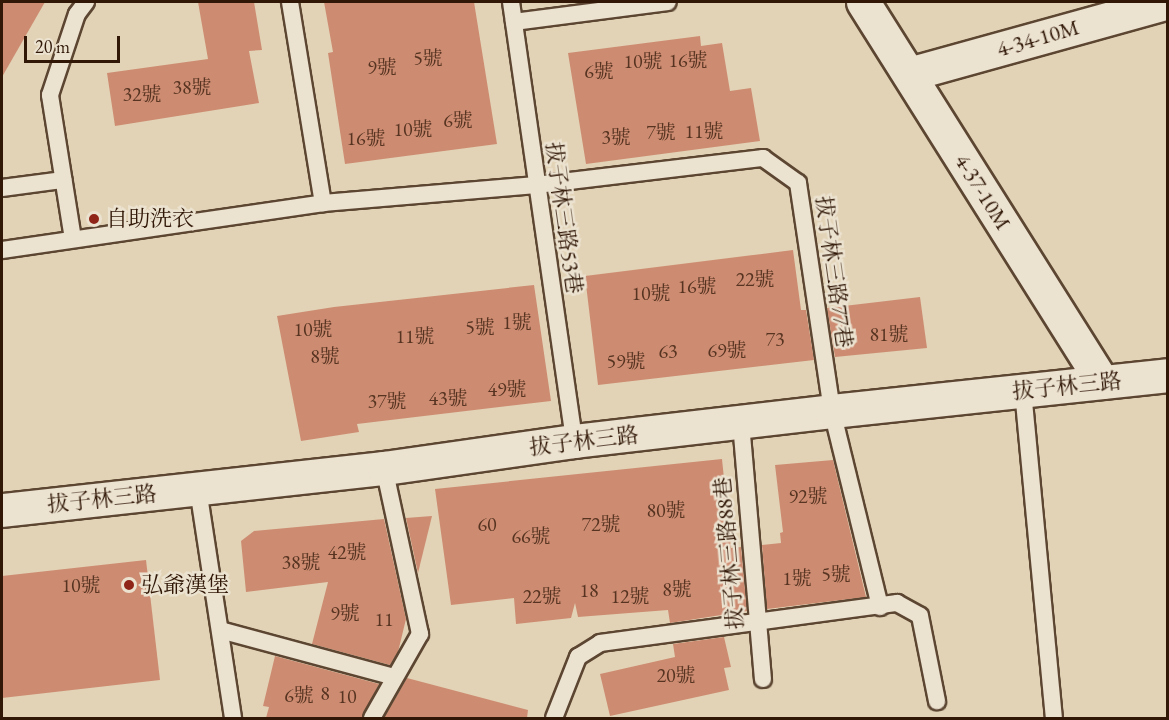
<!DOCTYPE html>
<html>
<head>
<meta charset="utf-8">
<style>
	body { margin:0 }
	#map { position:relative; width:1169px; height:720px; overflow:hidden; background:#e2d3b6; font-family:"EB Garamond","Noto Serif TC",serif }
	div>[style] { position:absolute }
	.building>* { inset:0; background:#cd8c72 }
	.roads { filter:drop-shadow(2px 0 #5c4632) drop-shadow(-2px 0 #5c4632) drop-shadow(0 2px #5c4632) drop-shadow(0 -2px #5c4632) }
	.lane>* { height:16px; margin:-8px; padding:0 8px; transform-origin:8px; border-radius:8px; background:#ece2d0 }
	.street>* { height:33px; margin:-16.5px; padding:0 16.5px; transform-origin:16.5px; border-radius:16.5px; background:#ece2d0 }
	.dots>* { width:16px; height:16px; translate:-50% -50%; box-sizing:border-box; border:3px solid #ece2d0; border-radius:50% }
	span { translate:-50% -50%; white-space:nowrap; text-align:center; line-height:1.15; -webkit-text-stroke:5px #ece2d0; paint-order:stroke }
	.number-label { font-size:20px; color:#573421 }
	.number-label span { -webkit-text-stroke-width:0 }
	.street-label { font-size:22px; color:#301706 }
	.poi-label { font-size:22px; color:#301706 }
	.left { translate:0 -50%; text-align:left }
	.frame { position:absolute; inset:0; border:3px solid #301706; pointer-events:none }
	.scale { position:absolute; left:24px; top:36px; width:96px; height:27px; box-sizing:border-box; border:3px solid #301706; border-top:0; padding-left:8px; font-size:18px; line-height:21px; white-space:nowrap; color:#301706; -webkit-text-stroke:4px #ece2d0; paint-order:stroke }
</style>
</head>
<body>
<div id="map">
	<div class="building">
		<div style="clip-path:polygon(2px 2px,45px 2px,2px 77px)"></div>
		<div style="clip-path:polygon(198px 2px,254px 2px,262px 50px,249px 51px,259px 103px,115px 126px,107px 73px,208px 59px)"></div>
		<div style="clip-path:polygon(324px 2px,474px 2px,497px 144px,345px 164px,328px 53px,333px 52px)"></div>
		<div style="clip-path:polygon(700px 36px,701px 46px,722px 43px,730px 91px,751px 88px,760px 141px,586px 164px,568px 53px)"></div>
		<div style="clip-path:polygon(793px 250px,801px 310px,806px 310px,814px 360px,598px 385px,585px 276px)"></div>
		<div style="clip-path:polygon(534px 285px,551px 401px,357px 424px,359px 432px,301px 441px,277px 316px,334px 307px)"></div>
		<div style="clip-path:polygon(920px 297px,927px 348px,835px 357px,827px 308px)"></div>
		<div style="clip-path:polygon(722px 459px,731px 548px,741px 547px,747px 611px,670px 623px,668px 610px,578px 617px,575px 603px,571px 618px,516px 624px,514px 598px,451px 605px,435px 489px)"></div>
		<div style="clip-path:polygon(833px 460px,866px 597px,767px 609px,762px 545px,781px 543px,780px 533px,783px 532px,775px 465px)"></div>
		<div style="clip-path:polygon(432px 516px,418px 573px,406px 518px)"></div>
		<div style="clip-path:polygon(384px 519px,406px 619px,398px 652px,390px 665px,312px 644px,328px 582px,246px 592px,241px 541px,254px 531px)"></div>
		<div style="clip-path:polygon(146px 560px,160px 680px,2px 698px,2px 576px)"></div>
		<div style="clip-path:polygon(724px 637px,731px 667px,724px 668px,729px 690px,610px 716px,600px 674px,675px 657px,673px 644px)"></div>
		<div style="clip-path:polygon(275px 656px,379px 684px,362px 718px,266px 718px,269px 707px,263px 706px)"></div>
		<div style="clip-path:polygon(407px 678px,528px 710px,527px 718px,384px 718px)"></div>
	</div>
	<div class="roads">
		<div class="lane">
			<div style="left:290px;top:2px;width:204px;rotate:80.7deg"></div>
			<div style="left:323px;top:203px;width:214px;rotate:-4.8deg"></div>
			<div style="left:536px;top:185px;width:229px;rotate:-6.8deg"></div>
			<div style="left:763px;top:158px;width:43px;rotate:35.5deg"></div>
			<div style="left:798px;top:183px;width:231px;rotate:81.5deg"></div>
			<div style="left:832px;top:411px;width:202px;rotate:76.2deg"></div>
			<div style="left:511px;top:2px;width:443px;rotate:81.8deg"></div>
			<div style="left:514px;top:22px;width:155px;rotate:-7.4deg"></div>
			<div style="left:2px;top:188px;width:62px;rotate:-7.5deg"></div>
			<div style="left:73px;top:239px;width:146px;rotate:-99.1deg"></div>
			<div style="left:50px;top:95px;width:85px;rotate:-71.6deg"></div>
			<div style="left:77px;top:14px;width:15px;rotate:-53deg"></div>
			<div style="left:2px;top:250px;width:324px;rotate:-8.3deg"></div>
			<div style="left:1023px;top:391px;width:328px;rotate:84.6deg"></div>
			<div style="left:741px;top:423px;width:257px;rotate:85.1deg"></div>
			<div style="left:198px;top:489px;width:232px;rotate:81.3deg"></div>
			<div style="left:220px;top:630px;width:180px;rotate:15.1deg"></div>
			<div style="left:372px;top:718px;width:97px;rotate:-60.3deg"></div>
			<div style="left:420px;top:634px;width:170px;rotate:-102.2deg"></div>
			<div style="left:554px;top:718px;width:66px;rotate:-68.5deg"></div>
			<div style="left:578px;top:657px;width:26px;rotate:-32deg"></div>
			<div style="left:600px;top:643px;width:300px;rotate:-7.7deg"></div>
			<div style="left:897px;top:603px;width:26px;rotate:29deg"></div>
			<div style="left:920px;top:616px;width:87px;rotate:78.7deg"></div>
		</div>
		<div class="street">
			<div style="left:863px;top:2px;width:449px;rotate:57.8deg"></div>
			<div style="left:909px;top:74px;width:269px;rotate:-15.5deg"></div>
			<div style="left:2px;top:510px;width:384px;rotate:-6.3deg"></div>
			<div style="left:384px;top:468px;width:192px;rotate:-8.1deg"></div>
			<div style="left:574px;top:441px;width:260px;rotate:-6.6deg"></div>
			<div style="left:832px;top:411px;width:338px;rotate:-6.1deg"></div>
		</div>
	</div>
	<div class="dots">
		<div style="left:94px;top:219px;background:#8f2418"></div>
		<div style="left:129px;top:585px;background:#8f2418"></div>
	</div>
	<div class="number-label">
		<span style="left:428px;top:58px">5號</span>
		<span style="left:688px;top:60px">16號</span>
		<span style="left:643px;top:61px">10號</span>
		<span style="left:382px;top:67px">9號</span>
		<span style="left:599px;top:71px">6號</span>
		<span style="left:192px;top:87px">38號</span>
		<span style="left:142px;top:94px">32號</span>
		<span style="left:458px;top:120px">6號</span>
		<span style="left:413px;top:129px">10號</span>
		<span style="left:704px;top:131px">11號</span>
		<span style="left:661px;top:132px">7號</span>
		<span style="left:616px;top:137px">3號</span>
		<span style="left:366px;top:138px">16號</span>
		<span style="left:755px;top:279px">22號</span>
		<span style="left:697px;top:286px">16號</span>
		<span style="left:651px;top:293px">10號</span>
		<span style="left:517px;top:322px">1號</span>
		<span style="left:480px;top:327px">5號</span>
		<span style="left:313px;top:329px">10號</span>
		<span style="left:889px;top:334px">81號</span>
		<span style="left:415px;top:336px">11號</span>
		<span style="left:775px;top:339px">73</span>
		<span style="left:727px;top:350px">69號</span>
		<span style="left:668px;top:351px">63</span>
		<span style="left:325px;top:356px">8號</span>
		<span style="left:626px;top:361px">59號</span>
		<span style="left:507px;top:389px">49號</span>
		<span style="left:448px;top:398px">43號</span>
		<span style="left:387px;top:401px">37號</span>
		<span style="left:808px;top:496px">92號</span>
		<span style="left:666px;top:510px">80號</span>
		<span style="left:487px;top:524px">60</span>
		<span style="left:601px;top:524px">72號</span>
		<span style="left:531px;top:536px">66號</span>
		<span style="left:347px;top:552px">42號</span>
		<span style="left:301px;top:562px">38號</span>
		<span style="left:836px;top:574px">5號</span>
		<span style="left:797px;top:578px">1號</span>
		<span style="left:81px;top:585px">10號</span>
		<span style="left:677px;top:589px">8號</span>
		<span style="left:589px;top:590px">18</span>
		<span style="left:542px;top:596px">22號</span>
		<span style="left:630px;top:596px">12號</span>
		<span style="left:345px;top:613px">9號</span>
		<span style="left:384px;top:619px">11</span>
		<span style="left:676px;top:675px">20號</span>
		<span style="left:325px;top:693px">8</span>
		<span style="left:299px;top:695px">6號</span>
		<span style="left:347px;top:696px">10</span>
	</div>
	<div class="street-label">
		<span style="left:1038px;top:38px;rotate:-16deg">4-34-10M</span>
		<span style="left:983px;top:192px;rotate:58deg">4-37-10M</span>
		<span style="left:564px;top:218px;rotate:82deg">拔子林三路53巷</span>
		<span style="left:834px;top:272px;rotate:82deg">拔子林三路77巷</span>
		<span style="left:1067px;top:386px;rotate:-6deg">拔子林三路</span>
		<span style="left:584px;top:441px;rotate:-7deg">拔子林三路</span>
		<span style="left:102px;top:499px;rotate:-6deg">拔子林三路</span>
		<span style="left:729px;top:553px;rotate:-95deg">拔子林三路88巷</span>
	</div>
	<div class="poi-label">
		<span class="left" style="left:106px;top:219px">自助洗衣</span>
		<span class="left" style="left:141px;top:585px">弘爺漢堡</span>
	</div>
	<div class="frame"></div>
	<div class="scale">20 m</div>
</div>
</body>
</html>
